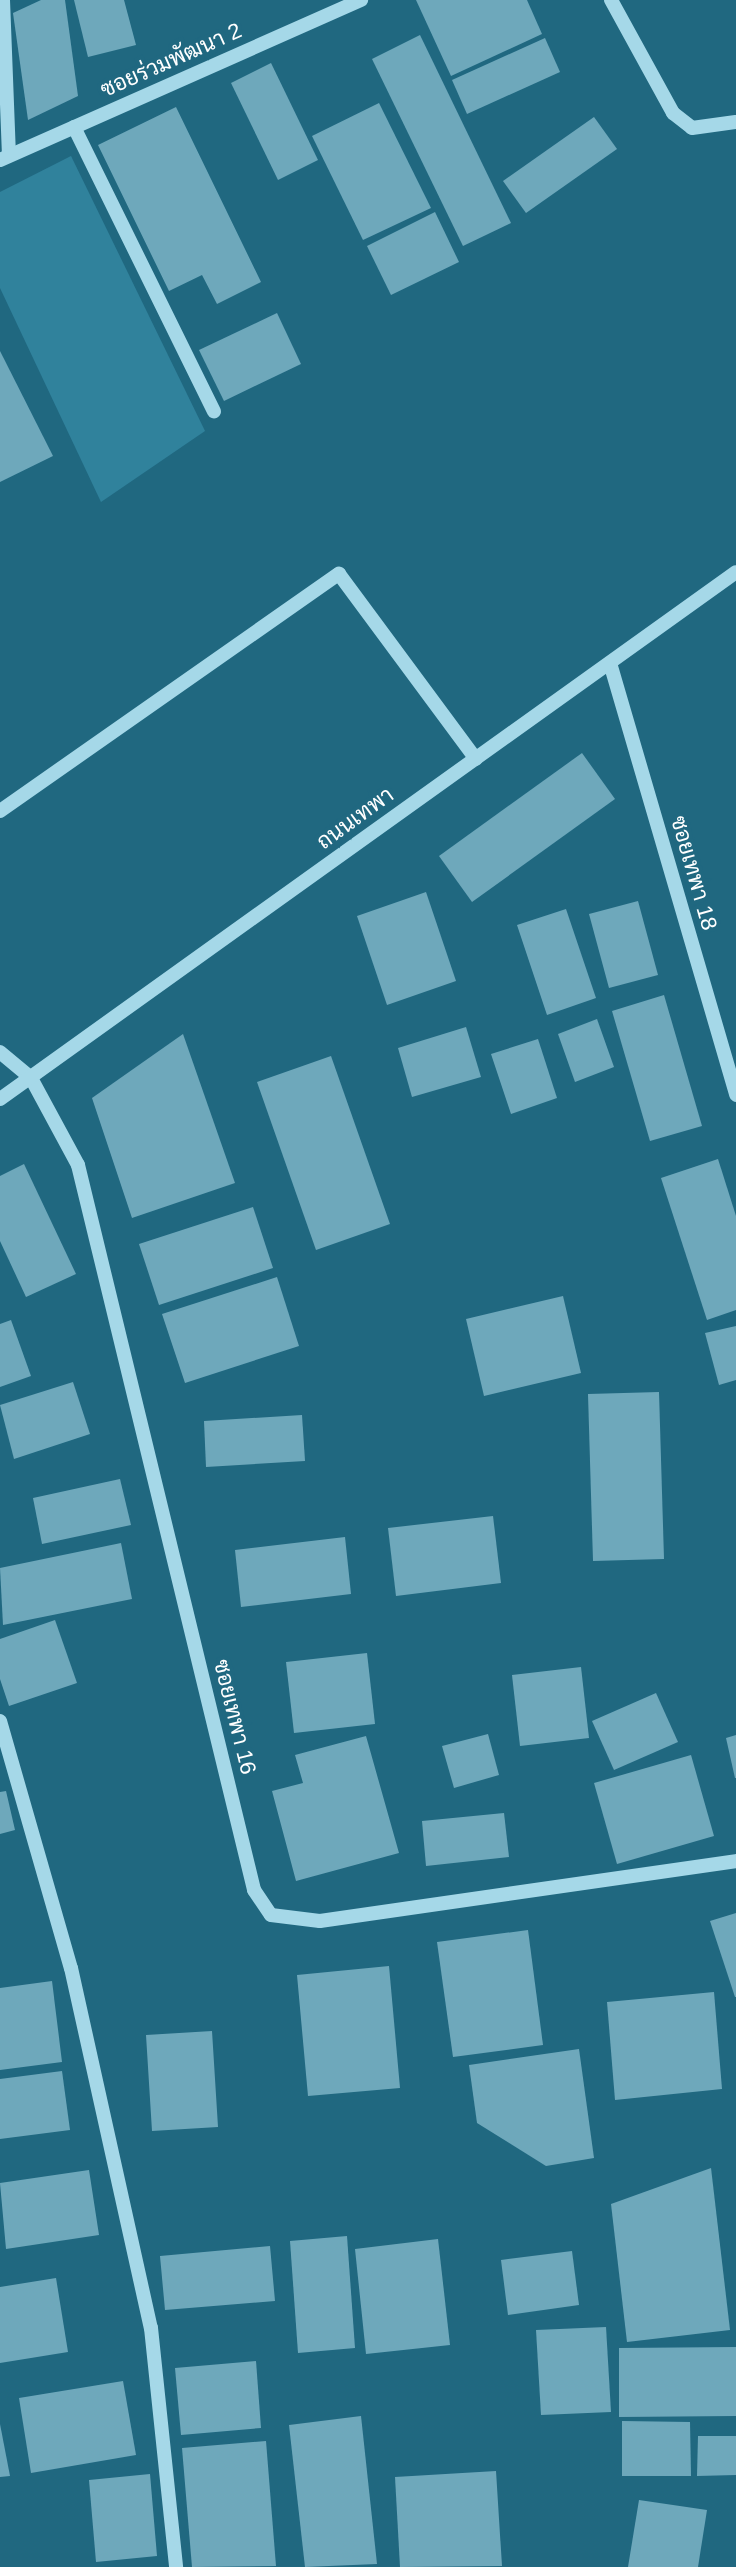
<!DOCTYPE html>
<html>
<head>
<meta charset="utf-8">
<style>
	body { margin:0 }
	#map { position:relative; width:736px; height:2567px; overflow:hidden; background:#206880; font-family:Helvetica,Sarabun,sans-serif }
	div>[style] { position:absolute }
	.green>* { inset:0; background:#30829c }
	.building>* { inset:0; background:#6ea8bb }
	.minor>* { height:14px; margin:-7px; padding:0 7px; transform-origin:7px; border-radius:7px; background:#a5d8e8 }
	span { translate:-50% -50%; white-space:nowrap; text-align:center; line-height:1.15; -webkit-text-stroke:8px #206880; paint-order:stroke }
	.street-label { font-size:22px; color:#fff }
</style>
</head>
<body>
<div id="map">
	<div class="green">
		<div style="clip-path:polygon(71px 156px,205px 431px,101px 502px,0 288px,0 192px)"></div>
	</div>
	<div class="building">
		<div style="clip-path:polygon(41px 0,65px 0,78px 96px,28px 120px,13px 13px)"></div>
		<div style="clip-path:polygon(74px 0,124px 0,136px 45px,88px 57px)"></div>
		<div style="clip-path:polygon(416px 0,527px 0,542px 34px,451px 76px)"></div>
		<div style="clip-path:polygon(420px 35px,511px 223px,463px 246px,372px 59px)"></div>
		<div style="clip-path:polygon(545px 38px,560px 72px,467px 114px,452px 80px)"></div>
		<div style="clip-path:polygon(271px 63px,318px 160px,278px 180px,231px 83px)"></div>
		<div style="clip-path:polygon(379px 103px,431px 208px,363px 240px,312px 136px)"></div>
		<div style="clip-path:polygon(176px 107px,261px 282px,217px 304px,202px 275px,169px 291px,98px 145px)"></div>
		<div style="clip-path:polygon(594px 117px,617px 149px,526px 213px,503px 181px)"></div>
		<div style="clip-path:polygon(435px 212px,459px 262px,391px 295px,367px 246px)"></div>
		<div style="clip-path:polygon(277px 313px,301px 364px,224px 401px,199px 350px)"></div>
		<div style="clip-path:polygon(0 351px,53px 456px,0 482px)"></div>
		<div style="clip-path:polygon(582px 753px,615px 799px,472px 902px,439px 856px)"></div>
		<div style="clip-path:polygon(426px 892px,456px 981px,387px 1005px,357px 916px)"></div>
		<div style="clip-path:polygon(638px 901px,658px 975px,609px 988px,589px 914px)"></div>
		<div style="clip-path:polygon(566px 909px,596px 998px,547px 1015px,517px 925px)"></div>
		<div style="clip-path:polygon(664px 995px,702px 1126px,650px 1141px,612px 1011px)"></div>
		<div style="clip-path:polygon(597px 1019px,614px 1067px,575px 1082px,558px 1034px)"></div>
		<div style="clip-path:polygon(466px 1027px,481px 1077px,412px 1097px,398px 1048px)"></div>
		<div style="clip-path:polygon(183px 1034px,235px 1183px,132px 1218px,92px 1098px)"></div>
		<div style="clip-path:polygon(538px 1039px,557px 1098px,511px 1114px,491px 1054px)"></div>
		<div style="clip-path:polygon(331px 1056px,390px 1224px,316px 1250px,257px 1082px)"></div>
		<div style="clip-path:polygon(718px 1159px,736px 1216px,736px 1310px,707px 1320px,661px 1178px)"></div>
		<div style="clip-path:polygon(24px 1164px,76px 1274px,26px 1297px,0 1241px,0 1176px)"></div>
		<div style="clip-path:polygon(253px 1207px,273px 1268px,159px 1305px,139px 1244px)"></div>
		<div style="clip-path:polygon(277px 1277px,299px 1346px,185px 1383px,162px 1314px)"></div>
		<div style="clip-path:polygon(563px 1296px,581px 1373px,484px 1396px,466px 1319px)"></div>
		<div style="clip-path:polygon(11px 1320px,31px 1376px,0 1387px,0 1324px)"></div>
		<div style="clip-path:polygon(736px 1326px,736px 1380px,719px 1385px,705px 1333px)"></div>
		<div style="clip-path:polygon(73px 1382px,90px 1434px,14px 1459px,0 1405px)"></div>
		<div style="clip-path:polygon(659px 1392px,664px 1559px,593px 1561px,588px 1394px)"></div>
		<div style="clip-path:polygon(302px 1415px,305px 1461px,206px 1467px,204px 1421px)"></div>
		<div style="clip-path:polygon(120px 1479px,131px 1525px,42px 1544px,33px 1498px)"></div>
		<div style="clip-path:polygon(493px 1516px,501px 1583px,396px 1596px,388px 1528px)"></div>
		<div style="clip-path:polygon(345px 1537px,351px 1594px,241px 1607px,235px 1550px)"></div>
		<div style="clip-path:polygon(121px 1543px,132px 1599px,3px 1625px,0 1568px)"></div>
		<div style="clip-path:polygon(55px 1620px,77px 1683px,9px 1706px,0 1679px,0 1639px)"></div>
		<div style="clip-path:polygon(367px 1653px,375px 1724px,294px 1733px,286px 1662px)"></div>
		<div style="clip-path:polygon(581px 1667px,589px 1738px,520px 1746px,512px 1675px)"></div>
		<div style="clip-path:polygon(656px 1693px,678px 1742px,614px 1770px,592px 1721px)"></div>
		<div style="clip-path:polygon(488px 1734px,499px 1775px,454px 1788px,442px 1746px)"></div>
		<div style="clip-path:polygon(736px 1735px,736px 1778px,735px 1778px,726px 1738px)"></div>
		<div style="clip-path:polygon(366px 1736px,399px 1853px,296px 1881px,272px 1791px,303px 1783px,295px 1755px)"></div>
		<div style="clip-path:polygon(691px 1755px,714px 1836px,617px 1864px,594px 1783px)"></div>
		<div style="clip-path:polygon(6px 1791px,15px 1830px,0 1834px,0 1792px)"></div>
		<div style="clip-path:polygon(504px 1813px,509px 1857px,426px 1866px,422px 1821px)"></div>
		<div style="clip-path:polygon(736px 1913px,736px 1997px,735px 1997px,710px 1921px)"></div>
		<div style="clip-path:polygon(528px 1930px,543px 2045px,453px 2057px,437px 1942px)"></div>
		<div style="clip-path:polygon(389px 1966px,400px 2088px,308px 2096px,297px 1975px)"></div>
		<div style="clip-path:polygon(52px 1981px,62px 2062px,0 2070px,0 1988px)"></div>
		<div style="clip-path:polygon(714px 1992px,722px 2089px,615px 2100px,607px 2002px)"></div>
		<div style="clip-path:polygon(212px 2031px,218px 2127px,152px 2131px,146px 2035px)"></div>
		<div style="clip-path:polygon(579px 2049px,594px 2158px,546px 2166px,477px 2123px,469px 2065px)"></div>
		<div style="clip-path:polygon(62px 2071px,70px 2130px,0 2139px,0 2079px)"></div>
		<div style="clip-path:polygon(711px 2168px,730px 2330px,627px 2342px,611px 2204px)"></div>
		<div style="clip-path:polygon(89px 2170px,99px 2235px,6px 2249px,0 2183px)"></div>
		<div style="clip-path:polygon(347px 2236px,355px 2348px,298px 2353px,290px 2241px)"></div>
		<div style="clip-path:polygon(438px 2239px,450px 2345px,366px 2354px,355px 2249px)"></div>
		<div style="clip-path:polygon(270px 2246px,275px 2301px,165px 2310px,160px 2256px)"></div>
		<div style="clip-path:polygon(572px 2251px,579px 2305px,508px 2315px,501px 2260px)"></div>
		<div style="clip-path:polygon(56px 2278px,68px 2352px,0 2363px,0 2287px)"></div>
		<div style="clip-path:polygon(606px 2327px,611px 2412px,541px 2415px,536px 2330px)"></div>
		<div style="clip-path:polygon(736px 2347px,736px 2416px,619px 2417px,619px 2348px)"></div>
		<div style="clip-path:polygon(256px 2361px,261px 2428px,181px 2435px,175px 2368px)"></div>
		<div style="clip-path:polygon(123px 2381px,136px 2455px,31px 2473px,19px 2398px)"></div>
		<div style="clip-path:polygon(361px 2416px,377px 2564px,305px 2567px,289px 2425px)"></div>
		<div style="clip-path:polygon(622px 2421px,690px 2422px,691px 2476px,622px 2476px)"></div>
		<div style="clip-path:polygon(0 2424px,10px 2476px,0 2477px)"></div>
		<div style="clip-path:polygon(698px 2436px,736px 2436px,736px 2475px,697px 2476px)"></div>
		<div style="clip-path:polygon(266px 2441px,276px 2566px,192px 2567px,182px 2448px)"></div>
		<div style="clip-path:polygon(496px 2471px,502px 2566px,400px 2567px,395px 2477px)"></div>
		<div style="clip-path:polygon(150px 2474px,157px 2556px,96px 2562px,89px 2480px)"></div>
		<div style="clip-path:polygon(639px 2500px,707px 2510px,698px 2567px,628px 2567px)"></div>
	</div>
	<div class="minor">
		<div style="left:3px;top:0;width:155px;rotate:87.8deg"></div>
		<div style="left:611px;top:0;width:129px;rotate:61.2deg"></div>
		<div style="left:673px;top:113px;width:24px;rotate:38deg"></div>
		<div style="left:692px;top:128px;width:44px;rotate:-7.8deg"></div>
		<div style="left:74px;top:127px;width:317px;rotate:63.8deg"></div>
		<div style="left:0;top:160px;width:395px;rotate:-23.9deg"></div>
		<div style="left:610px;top:663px;width:450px;rotate:73.7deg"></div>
		<div style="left:0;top:811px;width:414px;rotate:-35deg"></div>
		<div style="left:339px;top:574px;width:230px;rotate:53.5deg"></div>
		<div style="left:0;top:1052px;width:40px;rotate:40deg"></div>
		<div style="left:31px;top:1078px;width:99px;rotate:61.6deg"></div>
		<div style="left:78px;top:1165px;width:746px;rotate:76.35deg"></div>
		<div style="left:254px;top:1890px;width:30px;rotate:56deg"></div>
		<div style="left:271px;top:1915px;width:49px;rotate:7deg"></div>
		<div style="left:320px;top:1921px;width:420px;rotate:-8.2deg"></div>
		<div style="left:0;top:1099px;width:905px;rotate:-35.6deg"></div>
		<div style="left:0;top:1721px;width:257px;rotate:74deg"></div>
		<div style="left:71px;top:1968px;width:369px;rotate:77.5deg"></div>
		<div style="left:151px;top:2328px;width:240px;rotate:84deg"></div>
	</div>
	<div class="street-label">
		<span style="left:171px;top:60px;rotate:-24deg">ซอยร่วมพัฒนา 2</span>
		<span style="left:355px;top:818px;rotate:-36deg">ถนนเทพา</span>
		<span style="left:694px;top:873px;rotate:74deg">ซอยเทพา 18</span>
		<span style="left:235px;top:1717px;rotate:76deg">ซอยเทพา 16</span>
	</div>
</div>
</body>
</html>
